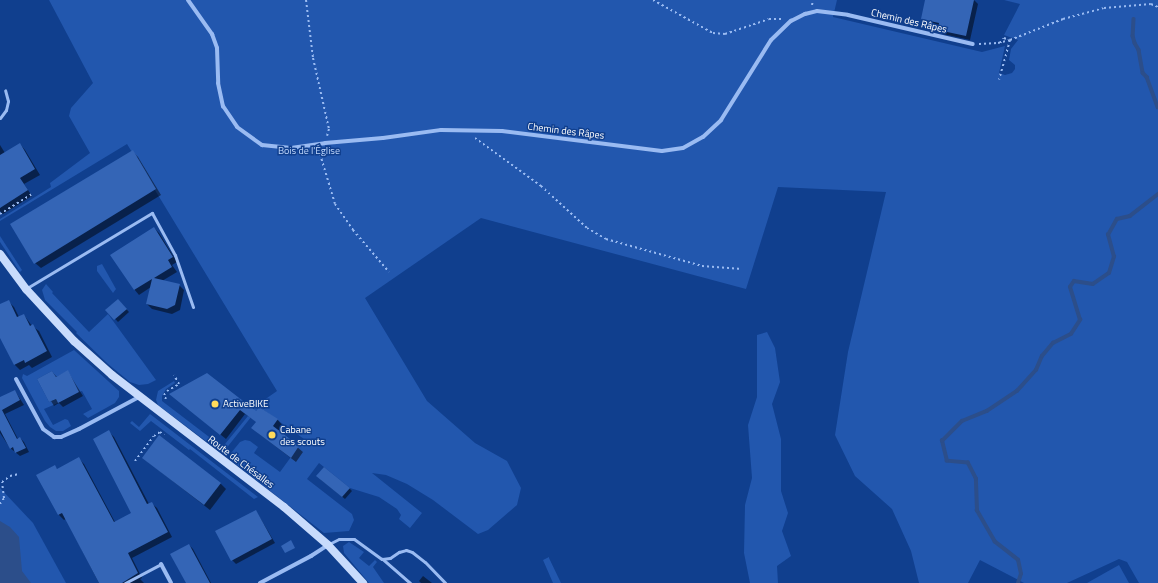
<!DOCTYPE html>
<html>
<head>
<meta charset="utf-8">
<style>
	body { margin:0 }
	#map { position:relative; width:1158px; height:583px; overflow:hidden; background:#103f8e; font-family:"Titillium Web",sans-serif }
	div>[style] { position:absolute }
	.green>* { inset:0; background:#2257ae }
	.water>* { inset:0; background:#2c4e8a }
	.shadow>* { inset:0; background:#0007 }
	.stream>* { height:3.5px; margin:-1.75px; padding:0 1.75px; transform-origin:1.75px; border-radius:1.75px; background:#2c4e8a }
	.building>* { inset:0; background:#3465b6 }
	.path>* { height:2px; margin-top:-1px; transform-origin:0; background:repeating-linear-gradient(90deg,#9abbf2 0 2px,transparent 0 5px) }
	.lane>* { height:3px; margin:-1.5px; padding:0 1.5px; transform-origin:1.5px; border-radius:1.5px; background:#9abbf2 }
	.street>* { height:4px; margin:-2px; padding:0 2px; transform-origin:2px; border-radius:2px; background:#9abbf2 }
	.secondary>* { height:8px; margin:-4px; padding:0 4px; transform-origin:4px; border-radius:4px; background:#c8dbfc }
	.dots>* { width:11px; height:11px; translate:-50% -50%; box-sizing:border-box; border:2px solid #103f8e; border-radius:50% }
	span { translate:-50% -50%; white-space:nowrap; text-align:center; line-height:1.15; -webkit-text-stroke:3px #103f8e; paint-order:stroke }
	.street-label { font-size:10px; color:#fff }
	.park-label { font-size:10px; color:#c1d8fd }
	.poi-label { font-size:10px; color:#fff }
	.left { translate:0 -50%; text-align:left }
</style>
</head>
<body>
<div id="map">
	<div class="green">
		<div style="clip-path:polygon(49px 0,837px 0,833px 17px,982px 52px,1005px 46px,999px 73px,1005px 75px,1012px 73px,1015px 69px,1015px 65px,1009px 60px,1011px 49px,1018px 40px,1004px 35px,1020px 4px,1004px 0,1158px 0,1158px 583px,1139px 583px,1127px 562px,1119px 559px,1067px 583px,1024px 583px,980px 560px,968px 583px,919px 583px,911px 551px,892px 509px,855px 476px,835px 435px,848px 352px,886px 192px,778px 187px,746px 289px,481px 218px,365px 298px,427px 401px,475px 443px,507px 461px,521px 488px,517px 505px,488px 530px,478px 534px,433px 500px,407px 484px,386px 475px,372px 473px,422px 513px,410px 528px,399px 519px,401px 515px,397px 509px,379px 497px,350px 488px,319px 463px,307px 479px,352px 514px,354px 520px,349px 531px,324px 533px,232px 461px,231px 453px,240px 442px,245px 440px,250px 441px,258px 447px,254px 453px,280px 472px,304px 439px,259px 407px,225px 450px,219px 451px,158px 405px,156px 400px,158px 391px,174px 381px,175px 383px,166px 389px,162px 396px,162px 401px,221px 446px,225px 444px,257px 405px,277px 391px,127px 144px,0 221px,0 219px,51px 187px,50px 183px,90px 153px,69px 116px,71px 108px,93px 83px)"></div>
		<div style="clip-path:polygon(0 236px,22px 270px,20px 272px,0 242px)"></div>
		<div style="clip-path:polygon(102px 264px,116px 289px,113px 293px,97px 271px,97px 266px)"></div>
		<div style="clip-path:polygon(46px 284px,53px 292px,52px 293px,89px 332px,108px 314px,156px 380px,148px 384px,139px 385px,130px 382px,108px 364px,76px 333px,77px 332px,45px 300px,42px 290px)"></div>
		<div style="clip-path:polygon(767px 332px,775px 348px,780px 382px,772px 404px,781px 439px,781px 491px,788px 513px,782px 531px,791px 556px,777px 566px,778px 583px,750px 583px,744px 553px,745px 505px,752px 478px,748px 425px,757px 397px,757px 335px)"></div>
		<div style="clip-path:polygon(74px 350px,119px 391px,119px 397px,115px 403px,88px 418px,83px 414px,92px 409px,82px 391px,79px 392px,68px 371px,56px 377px,52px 371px,37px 379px,49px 402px,56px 399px,58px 403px,44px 409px,53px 425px,65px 419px,68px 420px,71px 426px,63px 431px,56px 431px,50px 427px,45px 421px,22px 378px,23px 374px,27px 376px)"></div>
		<div style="clip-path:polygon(150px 414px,258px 497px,254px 499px,190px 449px,189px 450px,151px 421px,140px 431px,130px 423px,132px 421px,139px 427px)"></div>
		<div style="clip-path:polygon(0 488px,33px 523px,66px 583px,0 583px)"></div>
		<div style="clip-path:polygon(349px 542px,364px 552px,359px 558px,369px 566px,375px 560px,377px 562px,373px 567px,384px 583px,369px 583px,344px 553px,343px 546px)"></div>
		<div style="clip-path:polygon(549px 557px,549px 558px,561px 583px,553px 583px,543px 560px)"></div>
		<div style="clip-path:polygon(1119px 565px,1129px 583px,1087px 583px)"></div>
	</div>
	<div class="water">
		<div style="clip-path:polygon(0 521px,10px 527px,19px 537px,22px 571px,31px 583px,0 583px)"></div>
	</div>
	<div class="shadow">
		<div style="clip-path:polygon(926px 0,974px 0,978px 4px,970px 40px,943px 34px,939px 29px,940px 25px,926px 22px,922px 18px)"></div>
		<div style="clip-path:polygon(20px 144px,25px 150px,40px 175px,24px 184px,32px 196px,3px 214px,0 211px,0 145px,5px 153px)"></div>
		<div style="clip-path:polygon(132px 151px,138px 157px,161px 195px,41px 268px,35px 263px)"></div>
		<div style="clip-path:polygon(154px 228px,159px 233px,177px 262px,172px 265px,177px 272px,162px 281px,179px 285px,184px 290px,180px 310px,172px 314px,152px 309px,147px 304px,151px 287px,139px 295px,134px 289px)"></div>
		<div style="clip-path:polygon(8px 301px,14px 307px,19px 317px,24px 315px,32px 326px,39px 331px,52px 357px,32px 368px,29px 365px,20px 370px,14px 364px,0 336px,0 305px)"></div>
		<div style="clip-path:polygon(119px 301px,129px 312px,118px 322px,107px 310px)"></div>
		<div style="clip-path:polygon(52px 372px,57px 377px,68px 372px,83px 396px,63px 407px,59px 403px,54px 406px,38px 379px)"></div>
		<div style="clip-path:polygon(15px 391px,24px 405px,5px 414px,18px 439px,20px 438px,24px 442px,29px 452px,20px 456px,10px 448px,0 433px,0 398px)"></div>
		<div style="clip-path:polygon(170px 394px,256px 413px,260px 408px,278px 420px,282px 425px,278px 431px,303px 452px,296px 462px,258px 433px,257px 422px,245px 414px,226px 439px)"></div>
		<div style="clip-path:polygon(109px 432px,114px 437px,149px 504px,151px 503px,157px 508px,172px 537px,132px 558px,142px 578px,140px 579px,144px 583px,99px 583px,66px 519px,64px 520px,59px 515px,37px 475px,54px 466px,58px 470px,79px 459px,84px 464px,115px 522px,133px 513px)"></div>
		<div style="clip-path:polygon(143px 458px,220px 483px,226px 489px,210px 510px)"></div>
		<div style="clip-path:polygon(320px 479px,349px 488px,352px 491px,345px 499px)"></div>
		<div style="clip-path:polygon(256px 511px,275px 543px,236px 564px,232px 560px)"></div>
		<div style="clip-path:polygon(189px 545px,193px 549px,211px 583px,187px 583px)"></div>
		<div style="clip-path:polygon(423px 576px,432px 583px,421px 583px,419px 581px)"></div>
	</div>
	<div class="stream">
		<div style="left:1134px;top:19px;width:17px;rotate:93deg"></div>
		<div style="left:1133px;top:36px;width:7px;rotate:74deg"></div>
		<div style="left:1135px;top:43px;width:8px;rotate:60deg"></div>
		<div style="left:1139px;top:50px;width:23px;rotate:80deg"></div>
		<div style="left:1143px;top:73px;width:6px;rotate:45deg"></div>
		<div style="left:1147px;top:77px;width:32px;rotate:70deg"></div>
		<div style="left:1018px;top:583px;width:9px;rotate:-72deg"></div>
		<div style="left:1021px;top:574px;width:14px;rotate:-102deg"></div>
		<div style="left:1018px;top:560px;width:29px;rotate:-142deg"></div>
		<div style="left:995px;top:542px;width:36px;rotate:-120deg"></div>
		<div style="left:977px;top:511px;width:32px;rotate:-92deg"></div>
		<div style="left:976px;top:479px;width:18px;rotate:-117deg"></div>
		<div style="left:968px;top:463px;width:21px;rotate:-175deg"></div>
		<div style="left:947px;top:461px;width:21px;rotate:-104deg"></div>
		<div style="left:942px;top:441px;width:28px;rotate:-45deg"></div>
		<div style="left:962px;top:421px;width:27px;rotate:-22deg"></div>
		<div style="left:987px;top:411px;width:36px;rotate:-34deg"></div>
		<div style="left:1017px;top:391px;width:28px;rotate:-48deg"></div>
		<div style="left:1036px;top:370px;width:15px;rotate:-67deg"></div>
		<div style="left:1042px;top:356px;width:17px;rotate:-50deg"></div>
		<div style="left:1053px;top:343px;width:20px;rotate:-27deg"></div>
		<div style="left:1071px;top:334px;width:17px;rotate:-57deg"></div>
		<div style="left:1080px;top:320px;width:34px;rotate:-107deg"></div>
		<div style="left:1070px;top:287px;width:7px;rotate:-56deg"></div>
		<div style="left:1074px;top:281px;width:19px;rotate:9deg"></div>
		<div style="left:1093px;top:284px;width:19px;rotate:-35deg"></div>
		<div style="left:1109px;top:273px;width:17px;rotate:-73deg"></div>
		<div style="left:1114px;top:257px;width:23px;rotate:-105deg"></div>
		<div style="left:1108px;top:235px;width:18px;rotate:-61deg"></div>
		<div style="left:1117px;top:219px;width:13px;rotate:-13deg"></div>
		<div style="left:1130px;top:216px;width:36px;rotate:-38deg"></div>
	</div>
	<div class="building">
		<div style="clip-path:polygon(925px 0,974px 0,966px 36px,938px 30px,939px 23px,921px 19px)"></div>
		<div style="clip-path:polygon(20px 143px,35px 169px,20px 178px,28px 190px,0 208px,0 155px)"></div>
		<div style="clip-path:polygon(133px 150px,156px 189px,34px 264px,10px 224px)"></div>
		<div style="clip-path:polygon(154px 227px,173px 257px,168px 260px,172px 267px,154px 278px,180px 284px,175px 305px,167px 309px,146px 304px,152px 279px,134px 290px,110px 255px)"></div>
		<div style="clip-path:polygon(118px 299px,127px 309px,114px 320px,105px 310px)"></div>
		<div style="clip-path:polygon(9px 300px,17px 317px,24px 314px,30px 326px,33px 324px,47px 351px,25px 363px,24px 360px,14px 365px,0 338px,0 304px)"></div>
		<div style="clip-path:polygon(68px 370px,79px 392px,58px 403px,56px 399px,49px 402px,37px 379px,52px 371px,56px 377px)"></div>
		<div style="clip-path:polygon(207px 373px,256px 411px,259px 407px,278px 419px,273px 426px,299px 446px,291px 458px,251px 428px,256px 422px,240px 410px,220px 435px,169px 394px)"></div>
		<div style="clip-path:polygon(15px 390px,20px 400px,2px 410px,17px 439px,20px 437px,26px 448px,15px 453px,13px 447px,10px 449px,0 430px,0 397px)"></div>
		<div style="clip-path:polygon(109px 430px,147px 504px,152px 502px,168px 532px,128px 553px,138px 573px,122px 583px,99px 583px,62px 513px,58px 515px,36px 475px,55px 465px,57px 469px,79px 457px,114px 522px,131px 513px,93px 439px)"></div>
		<div style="clip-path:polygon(159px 435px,221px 483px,204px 505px,142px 458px)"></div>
		<div style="clip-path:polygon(324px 467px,350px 488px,342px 497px,316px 476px)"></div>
		<div style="clip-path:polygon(256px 510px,272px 539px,231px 561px,215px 531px)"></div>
		<div style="clip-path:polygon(291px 540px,295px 548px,285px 553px,281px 546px)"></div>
		<div style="clip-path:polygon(189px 544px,210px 583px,186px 583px,170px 554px)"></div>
	</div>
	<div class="path">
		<div style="left:306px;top:0;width:58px;rotate:83.1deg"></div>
		<div style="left:313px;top:58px;width:73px;rotate:77.3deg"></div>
		<div style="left:329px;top:129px;width:7px;rotate:106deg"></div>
		<div style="left:653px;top:0;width:68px;rotate:28.8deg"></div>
		<div style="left:713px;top:33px;width:12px;rotate:5deg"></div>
		<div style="left:725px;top:34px;width:46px;rotate:-18.8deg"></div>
		<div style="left:769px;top:19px;width:13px"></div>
		<div style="left:812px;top:5px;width:5px;rotate:-79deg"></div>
		<div style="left:1000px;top:43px;width:6px;rotate:-51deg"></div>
		<div style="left:1004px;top:38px;width:6px;rotate:18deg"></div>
		<div style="left:1010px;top:40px;width:57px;rotate:-21.6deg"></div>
		<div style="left:1063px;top:19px;width:42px;rotate:-15deg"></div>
		<div style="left:1104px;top:8px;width:47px;rotate:-4.9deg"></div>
		<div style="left:1151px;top:4px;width:8px;rotate:23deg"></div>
		<div style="left:979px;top:44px;width:19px;rotate:-3deg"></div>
		<div style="left:998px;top:43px;width:12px;rotate:-14deg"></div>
		<div style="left:1010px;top:40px;width:41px;rotate:105.4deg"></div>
		<div style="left:475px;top:138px;width:82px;rotate:36deg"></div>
		<div style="left:541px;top:186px;width:62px;rotate:42.4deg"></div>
		<div style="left:587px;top:228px;width:22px;rotate:30deg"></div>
		<div style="left:606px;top:239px;width:100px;rotate:15.7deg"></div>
		<div style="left:702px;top:266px;width:40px;rotate:4.3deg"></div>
		<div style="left:321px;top:151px;width:3px;rotate:108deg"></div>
		<div style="left:320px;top:154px;width:52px;rotate:73.3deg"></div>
		<div style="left:335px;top:204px;width:32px;rotate:55deg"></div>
		<div style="left:353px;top:230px;width:55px;rotate:49.4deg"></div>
		<div style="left:0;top:214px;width:39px;rotate:-32deg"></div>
		<div style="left:166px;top:399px;width:4px;rotate:-117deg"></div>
		<div style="left:164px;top:395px;width:5px;rotate:-53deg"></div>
		<div style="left:167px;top:391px;width:14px;rotate:-30deg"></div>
		<div style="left:179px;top:384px;width:10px;rotate:-119deg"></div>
		<div style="left:135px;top:461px;width:31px;rotate:-53deg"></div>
		<div style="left:154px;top:436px;width:7px;rotate:-34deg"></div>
		<div style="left:160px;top:432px;width:5px;rotate:37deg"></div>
		<div style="left:0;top:504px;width:7px;rotate:-56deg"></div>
		<div style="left:4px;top:498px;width:16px;rotate:-97deg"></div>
		<div style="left:2px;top:482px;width:10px;rotate:-37deg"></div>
		<div style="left:10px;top:476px;width:9px;rotate:-13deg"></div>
	</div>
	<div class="lane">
		<div style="left:0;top:118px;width:10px;rotate:-53deg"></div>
		<div style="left:6px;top:110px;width:9px;rotate:-77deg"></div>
		<div style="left:8px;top:101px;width:11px;rotate:-105deg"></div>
		<div style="left:27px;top:288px;width:146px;rotate:-31deg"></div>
		<div style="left:152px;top:213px;width:48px;rotate:61.3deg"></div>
		<div style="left:175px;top:255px;width:55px;rotate:70.9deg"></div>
		<div style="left:329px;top:544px;width:11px;rotate:-27deg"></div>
		<div style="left:339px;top:539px;width:15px"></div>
		<div style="left:354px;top:539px;width:34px;rotate:36deg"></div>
		<div style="left:125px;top:583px;width:41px;rotate:-27.8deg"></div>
		<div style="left:410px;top:583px;width:37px;rotate:-139deg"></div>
		<div style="left:382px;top:559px;width:8px;rotate:-7deg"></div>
		<div style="left:390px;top:558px;width:11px;rotate:-34deg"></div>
		<div style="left:399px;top:552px;width:7px;rotate:-16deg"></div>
		<div style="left:406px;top:550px;width:6px;rotate:18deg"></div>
		<div style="left:412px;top:552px;width:16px;rotate:38deg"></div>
		<div style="left:425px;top:562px;width:29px;rotate:46deg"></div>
	</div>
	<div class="street">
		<div style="left:188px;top:0;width:42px;rotate:54.8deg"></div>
		<div style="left:212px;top:34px;width:15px;rotate:70deg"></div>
		<div style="left:217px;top:48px;width:35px;rotate:88deg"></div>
		<div style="left:218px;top:83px;width:24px;rotate:78deg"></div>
		<div style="left:223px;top:106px;width:25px;rotate:56deg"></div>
		<div style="left:237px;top:127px;width:31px;rotate:36deg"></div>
		<div style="left:262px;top:145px;width:29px;rotate:6deg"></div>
		<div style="left:291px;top:148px;width:34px;rotate:-8deg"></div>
		<div style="left:325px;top:143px;width:58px;rotate:-4.9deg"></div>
		<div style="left:383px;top:138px;width:59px;rotate:-7.9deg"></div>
		<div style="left:441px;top:130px;width:61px;rotate:0.9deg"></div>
		<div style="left:502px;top:131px;width:161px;rotate:7.1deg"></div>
		<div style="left:662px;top:151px;width:21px;rotate:-8deg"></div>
		<div style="left:683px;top:148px;width:23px;rotate:-29deg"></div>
		<div style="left:703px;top:137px;width:25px;rotate:-43deg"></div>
		<div style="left:721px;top:120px;width:94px;rotate:-58deg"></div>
		<div style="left:771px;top:40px;width:28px;rotate:-44deg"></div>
		<div style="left:791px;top:21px;width:16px;rotate:-27deg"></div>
		<div style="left:805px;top:14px;width:12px;rotate:-14deg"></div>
		<div style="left:817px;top:11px;width:31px;rotate:7deg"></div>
		<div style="left:848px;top:15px;width:128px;rotate:13.1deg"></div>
		<div style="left:16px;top:379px;width:57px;rotate:61.6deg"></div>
		<div style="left:43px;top:429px;width:14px;rotate:36deg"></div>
		<div style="left:54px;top:437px;width:7px"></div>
		<div style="left:61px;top:437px;width:20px;rotate:-24deg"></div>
		<div style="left:79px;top:429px;width:68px;rotate:-28.1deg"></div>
		<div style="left:161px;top:564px;width:21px;rotate:62deg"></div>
		<div style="left:260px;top:583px;width:58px;rotate:-27.9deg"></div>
		<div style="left:311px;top:556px;width:20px;rotate:-33deg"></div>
	</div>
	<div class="secondary">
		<div style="left:0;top:254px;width:44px;rotate:53.4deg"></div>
		<div style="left:26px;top:289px;width:71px;rotate:47.3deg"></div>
		<div style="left:74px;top:341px;width:51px;rotate:41.8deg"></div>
		<div style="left:112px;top:375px;width:217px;rotate:37.5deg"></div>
		<div style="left:284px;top:507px;width:58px;rotate:40.8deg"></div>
		<div style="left:328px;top:545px;width:52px;rotate:47.4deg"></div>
	</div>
	<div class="dots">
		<div style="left:215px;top:404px;background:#ffdb5b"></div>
		<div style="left:272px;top:435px;background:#ffdb5b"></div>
	</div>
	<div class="street-label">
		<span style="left:909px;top:21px;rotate:13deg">Chemin des Râpes</span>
		<span style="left:566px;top:131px;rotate:7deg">Chemin des Râpes</span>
		<span style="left:241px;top:462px;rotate:37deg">Route de Chésalles</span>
	</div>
	<div class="park-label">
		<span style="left:309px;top:151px">Bois de l'Église</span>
	</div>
	<div class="poi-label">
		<span class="left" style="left:223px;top:404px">ActiveBIKE</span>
		<span class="left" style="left:280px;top:435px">Cabane<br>des scouts</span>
	</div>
</div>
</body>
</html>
